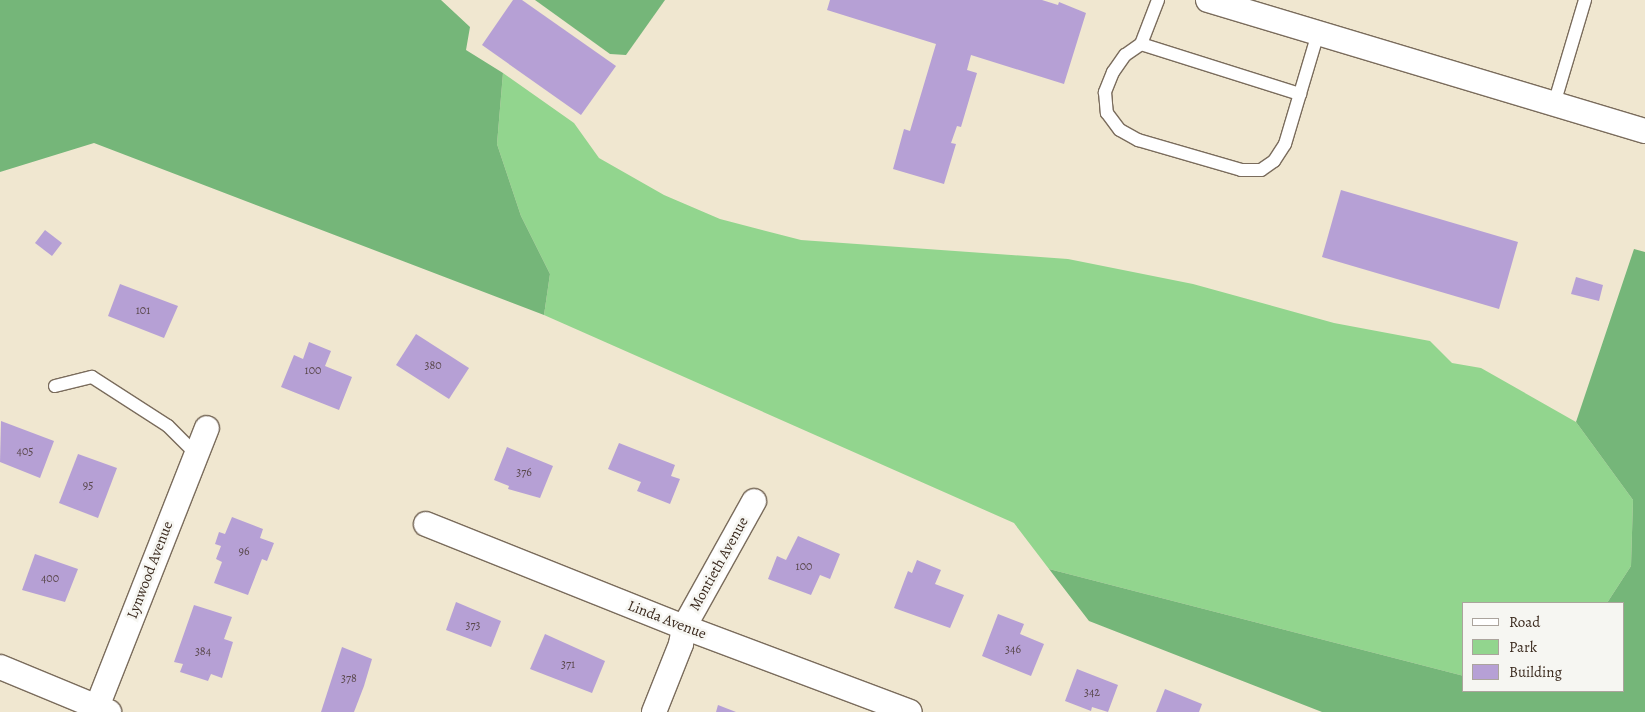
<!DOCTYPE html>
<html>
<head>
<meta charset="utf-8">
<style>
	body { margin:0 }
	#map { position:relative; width:1645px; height:712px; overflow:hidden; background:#f0e7d0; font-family:Alegreya,serif }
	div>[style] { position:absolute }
	.green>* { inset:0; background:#92d58e }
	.forest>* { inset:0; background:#75b679 }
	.building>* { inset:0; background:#b6a0d5 }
	.roads { filter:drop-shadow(1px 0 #7a6c5c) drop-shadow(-1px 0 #7a6c5c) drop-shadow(0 1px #7a6c5c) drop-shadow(0 -1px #7a6c5c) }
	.lane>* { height:12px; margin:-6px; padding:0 6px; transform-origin:6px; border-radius:6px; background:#fff }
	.street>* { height:24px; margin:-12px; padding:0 12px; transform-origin:12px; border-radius:12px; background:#fff }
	span { translate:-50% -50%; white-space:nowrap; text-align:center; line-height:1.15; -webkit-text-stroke:5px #f6f6f2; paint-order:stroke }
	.number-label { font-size:12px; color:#5a484c }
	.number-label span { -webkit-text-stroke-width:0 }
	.street-label { font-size:15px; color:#3b2a1e }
	.legend { position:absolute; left:1462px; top:602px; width:162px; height:90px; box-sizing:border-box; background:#f6f6f2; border:1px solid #aba49d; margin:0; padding:6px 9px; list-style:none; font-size:15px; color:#3b2a1e }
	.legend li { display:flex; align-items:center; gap:10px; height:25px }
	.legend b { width:25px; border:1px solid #aba49d }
</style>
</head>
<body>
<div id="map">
	<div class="green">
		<div style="clip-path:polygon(503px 73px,574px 123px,599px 158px,664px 195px,720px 219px,801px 240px,1068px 259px,1193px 284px,1334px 323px,1430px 341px,1452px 363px,1481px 368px,1576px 422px,1633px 500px,1631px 566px,1607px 603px,1464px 603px,1464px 676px,1049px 569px,1014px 523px,544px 315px,550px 274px,521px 216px,497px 144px)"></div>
	</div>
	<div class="forest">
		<div style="clip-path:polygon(0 0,441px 0,470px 27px,466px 50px,503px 73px,497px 144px,521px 216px,550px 274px,544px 315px,94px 143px,0 172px)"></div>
		<div style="clip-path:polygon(535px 0,665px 0,626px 55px,610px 54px)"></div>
		<div style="clip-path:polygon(1634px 249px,1645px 252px,1645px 712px,1322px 712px,1089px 621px,1049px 569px,1464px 676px,1464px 691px,1624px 691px,1624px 603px,1607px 603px,1631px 566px,1633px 500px,1576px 422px)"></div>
	</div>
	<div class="building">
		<div style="clip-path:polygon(513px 0,522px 0,616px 66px,581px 115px,482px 45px)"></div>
		<div style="clip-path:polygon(830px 0,1042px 0,1058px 5px,1059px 2px,1086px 13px,1064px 84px,971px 55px,967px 70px,977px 73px,961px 127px,957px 126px,951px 143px,956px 144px,944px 184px,893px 169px,904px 129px,910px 131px,936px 44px,827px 10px)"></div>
		<div style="clip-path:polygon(1341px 190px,1518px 242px,1499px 309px,1322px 257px)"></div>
		<div style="clip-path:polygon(45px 230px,62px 243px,52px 256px,35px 243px)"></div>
		<div style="clip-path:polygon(1576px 277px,1603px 285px,1599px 301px,1571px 294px)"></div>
		<div style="clip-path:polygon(120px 284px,178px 306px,164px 338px,108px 316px)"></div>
		<div style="clip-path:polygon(416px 334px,469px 368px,449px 399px,396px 365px)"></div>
		<div style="clip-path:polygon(309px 342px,331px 351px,325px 366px,352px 377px,339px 410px,281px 387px,294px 355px,303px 359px)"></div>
		<div style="clip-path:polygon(1px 421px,54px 441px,40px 478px,0 462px)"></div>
		<div style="clip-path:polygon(619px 443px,675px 465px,671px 476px,680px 479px,670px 504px,637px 491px,641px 482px,608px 469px)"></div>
		<div style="clip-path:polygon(507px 447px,553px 466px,540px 498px,508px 489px,509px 486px,494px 480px)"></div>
		<div style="clip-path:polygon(78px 454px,117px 468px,98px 518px,59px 503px)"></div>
		<div style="clip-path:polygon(232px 517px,263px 529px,260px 538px,274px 543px,267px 561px,262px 559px,248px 595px,214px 583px,222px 562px,216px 559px,221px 546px,215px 544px,219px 532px,225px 534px)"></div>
		<div style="clip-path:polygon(798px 536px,840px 554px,830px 579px,820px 575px,811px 595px,768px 579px,777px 556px,786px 560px)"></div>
		<div style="clip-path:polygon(35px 554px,78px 569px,65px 602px,22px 590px)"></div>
		<div style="clip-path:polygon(917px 560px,941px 570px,935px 584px,964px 595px,950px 628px,894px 608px,908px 571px,912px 573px)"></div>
		<div style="clip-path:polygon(456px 602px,501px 621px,491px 647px,446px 630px)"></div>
		<div style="clip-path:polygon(194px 605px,232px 617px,224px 639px,233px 642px,222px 678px,211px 674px,208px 681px,180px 672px,183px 664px,174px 662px)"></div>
		<div style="clip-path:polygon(998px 614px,1024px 624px,1020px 634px,1044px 644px,1031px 676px,982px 656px)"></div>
		<div style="clip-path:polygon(545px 634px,605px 661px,592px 693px,530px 669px)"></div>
		<div style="clip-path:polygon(342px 647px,372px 659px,364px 686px,354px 712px,321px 712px)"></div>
		<div style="clip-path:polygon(1077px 669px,1118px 685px,1108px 712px,1092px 707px,1091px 711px,1065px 701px)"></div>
		<div style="clip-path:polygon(1165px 689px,1202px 704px,1199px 712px,1156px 712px)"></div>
		<div style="clip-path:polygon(718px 705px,736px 712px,716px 712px)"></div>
	</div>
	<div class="roads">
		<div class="lane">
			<div style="left:1158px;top:0;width:47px;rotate:111.1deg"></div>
			<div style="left:1141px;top:44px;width:19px;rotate:145deg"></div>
			<div style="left:1125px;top:55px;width:21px;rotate:125deg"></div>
			<div style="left:1113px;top:72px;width:22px;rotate:112deg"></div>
			<div style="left:1105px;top:92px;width:21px;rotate:85deg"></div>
			<div style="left:1107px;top:113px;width:21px;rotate:53deg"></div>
			<div style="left:1120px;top:130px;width:21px;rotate:29deg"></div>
			<div style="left:1138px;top:140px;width:107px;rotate:16.2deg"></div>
			<div style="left:1241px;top:170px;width:20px"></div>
			<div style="left:1261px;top:170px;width:16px;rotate:-35deg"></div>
			<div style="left:1274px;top:161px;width:20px;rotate:-57deg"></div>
			<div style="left:1285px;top:144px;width:116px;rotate:-73.4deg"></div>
			<div style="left:1141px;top:44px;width:167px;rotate:17.5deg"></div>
			<div style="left:1554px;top:104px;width:109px;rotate:-73.4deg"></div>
			<div style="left:55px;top:386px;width:38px;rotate:-14deg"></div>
			<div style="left:92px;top:377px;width:90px;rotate:32.8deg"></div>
			<div style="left:168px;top:426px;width:38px;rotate:45deg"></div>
		</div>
		<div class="street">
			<div style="left:1208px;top:0;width:456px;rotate:16.7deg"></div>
			<div style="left:426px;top:524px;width:278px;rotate:21.8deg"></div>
			<div style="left:684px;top:627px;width:241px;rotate:20.6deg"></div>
			<div style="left:0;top:667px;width:118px;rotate:22.4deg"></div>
			<div style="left:95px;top:712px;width:305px;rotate:-68.5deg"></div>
			<div style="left:654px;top:712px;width:73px;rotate:-68.3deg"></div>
			<div style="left:681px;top:644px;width:17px;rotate:-80deg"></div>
			<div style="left:684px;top:627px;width:144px;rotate:-60.9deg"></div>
		</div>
	</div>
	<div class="number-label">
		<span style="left:143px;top:311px">101</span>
		<span style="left:433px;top:366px">380</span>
		<span style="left:313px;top:371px">100</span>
		<span style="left:25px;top:452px">405</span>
		<span style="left:524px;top:473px">376</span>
		<span style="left:88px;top:486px">95</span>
		<span style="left:244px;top:552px">96</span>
		<span style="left:804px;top:567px">100</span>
		<span style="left:50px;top:579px">400</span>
		<span style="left:473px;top:626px">373</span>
		<span style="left:1013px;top:650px">346</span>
		<span style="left:203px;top:652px">384</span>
		<span style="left:568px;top:665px">371</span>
		<span style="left:349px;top:679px">378</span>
		<span style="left:1092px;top:693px">342</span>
	</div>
	<div class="street-label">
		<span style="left:719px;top:564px;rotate:-61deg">Montieth Avenue</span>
		<span style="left:150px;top:570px;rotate:-69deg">Lynwood Avenue</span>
		<span style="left:667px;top:620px;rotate:21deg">Linda Avenue</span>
	</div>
	<ul class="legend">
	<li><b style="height:6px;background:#fff"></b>Road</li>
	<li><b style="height:14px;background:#92d58e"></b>Park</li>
	<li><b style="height:14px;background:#b6a0d5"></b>Building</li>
	</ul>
</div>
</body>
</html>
